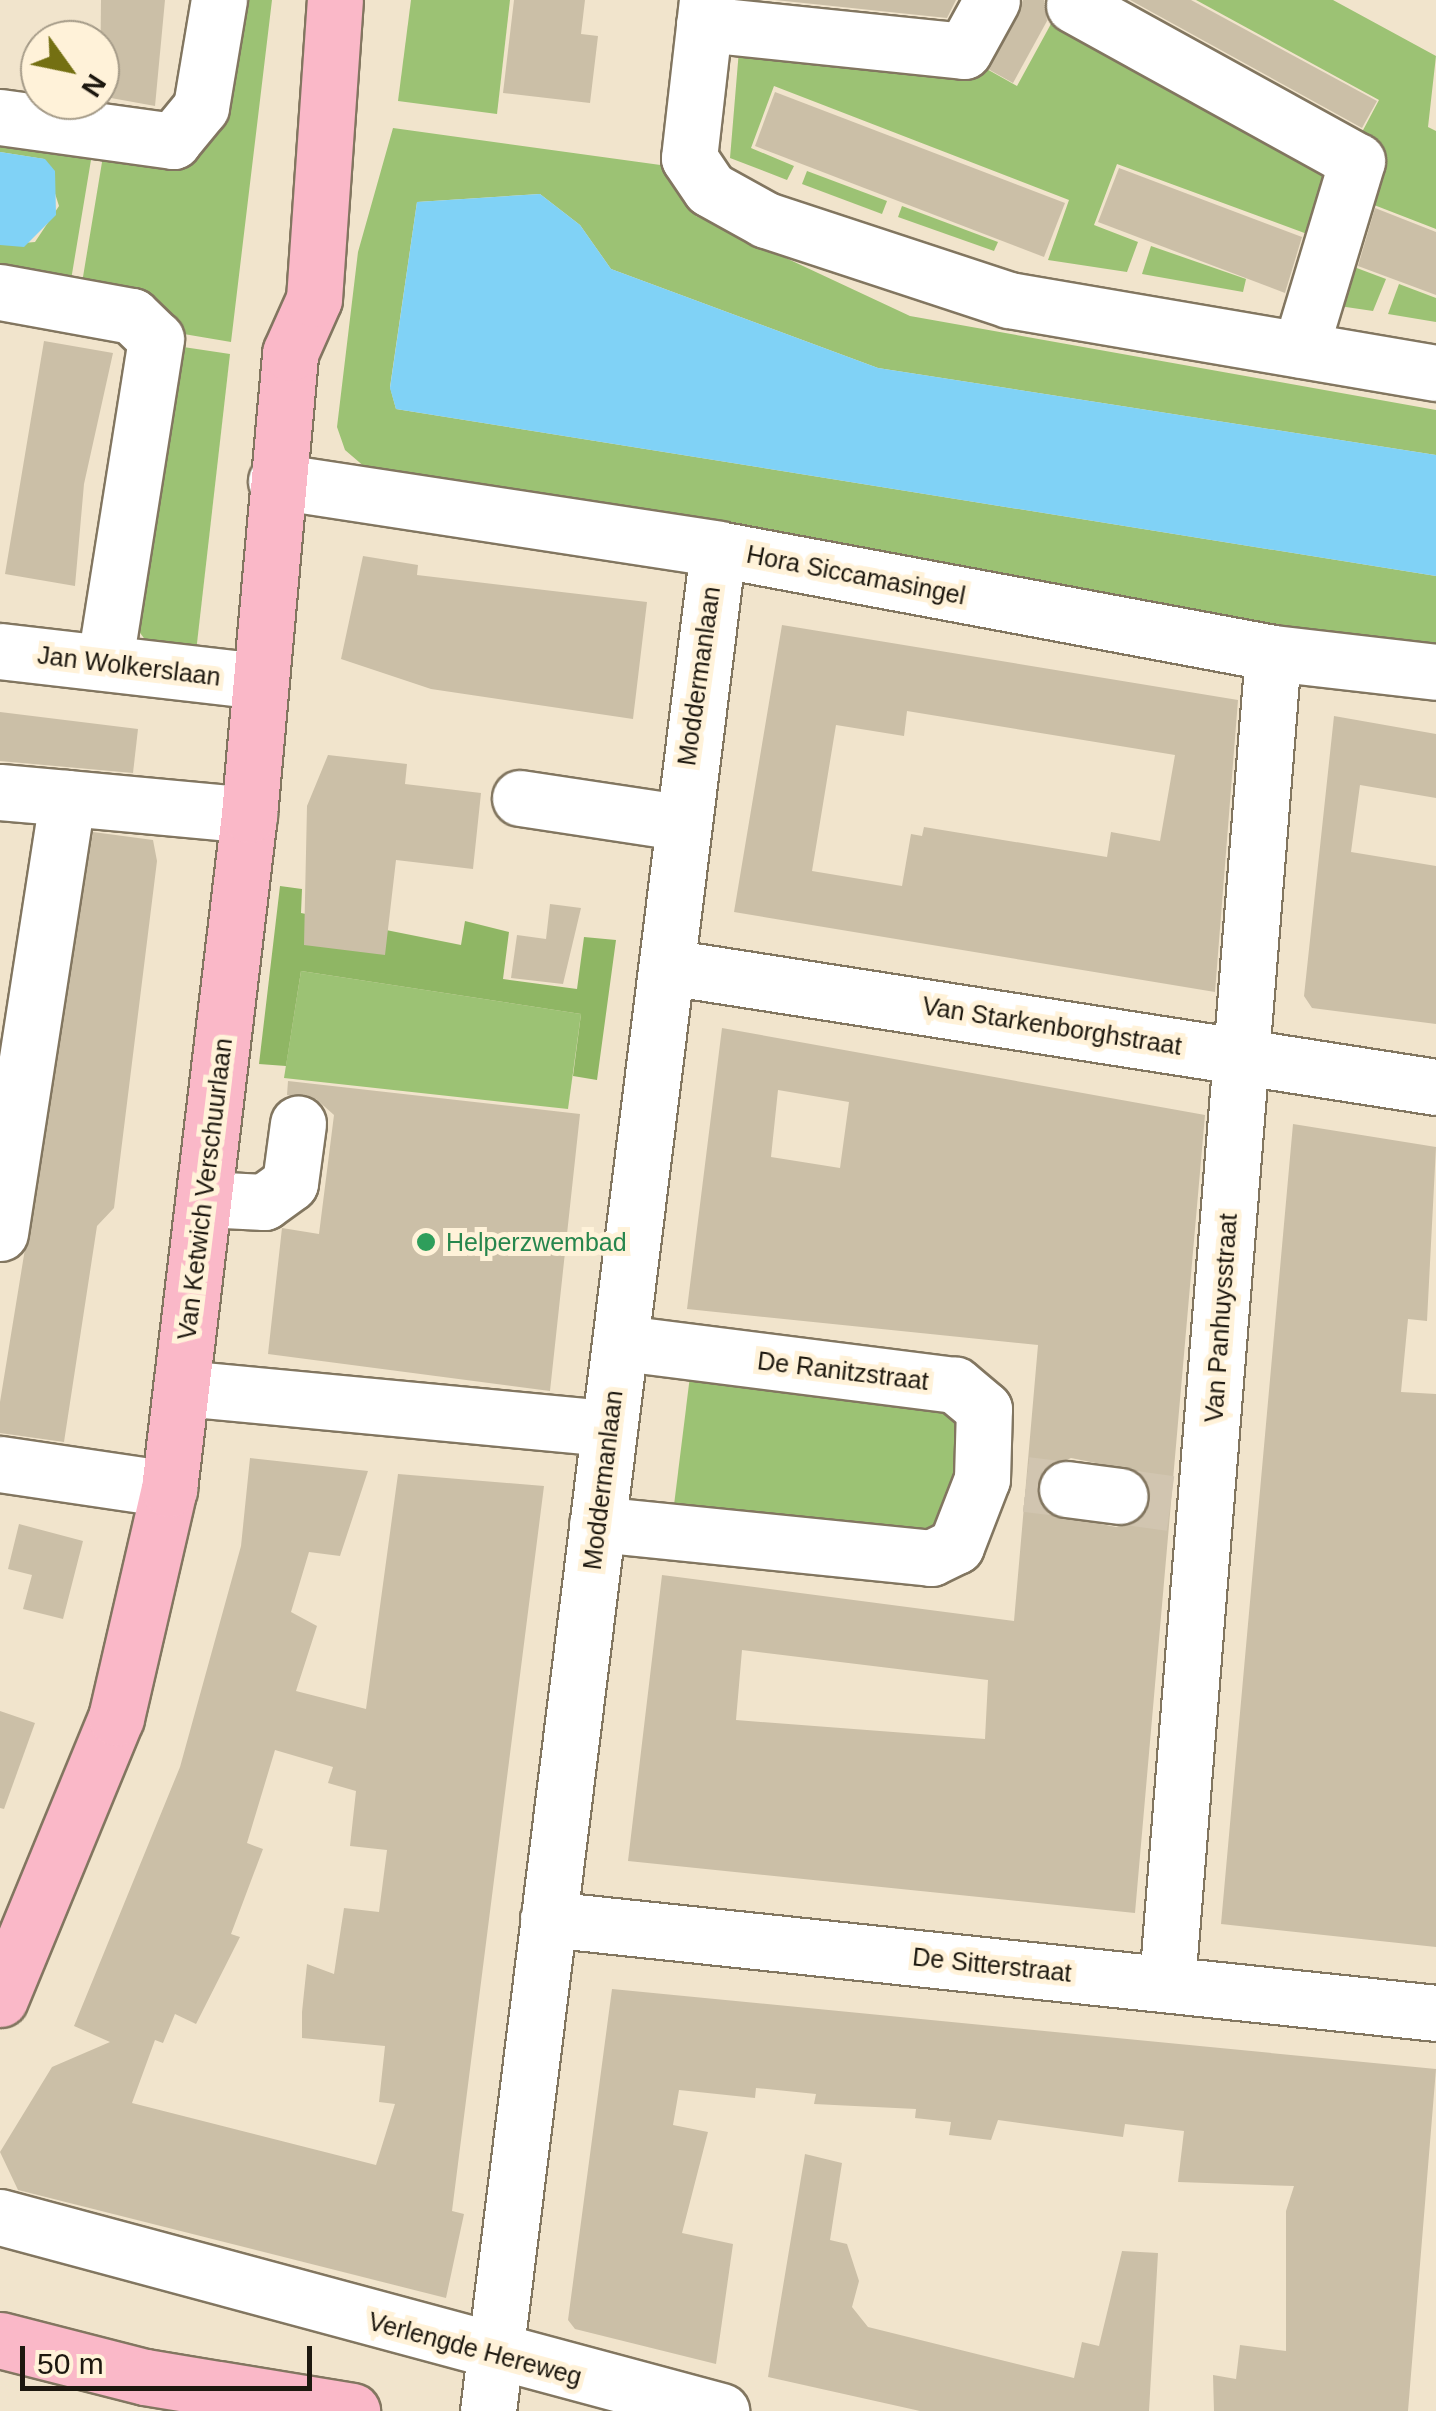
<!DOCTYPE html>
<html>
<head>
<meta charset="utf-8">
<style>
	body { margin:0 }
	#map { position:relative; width:1436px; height:2411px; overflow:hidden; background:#f1e4cc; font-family:Arial,sans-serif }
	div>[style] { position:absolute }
	.green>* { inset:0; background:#9cc274 }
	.forest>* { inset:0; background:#8fb664 }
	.water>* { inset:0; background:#80d2f6 }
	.building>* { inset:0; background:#cbbfa7 }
	.minor-tunnel>* { height:55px; margin-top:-27.5px; transform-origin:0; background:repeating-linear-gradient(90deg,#d1c5b0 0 55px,transparent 0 83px) }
	.roads { filter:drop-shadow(2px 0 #827660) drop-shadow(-2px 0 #827660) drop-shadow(0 2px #827660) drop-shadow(0 -2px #827660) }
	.minor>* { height:55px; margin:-27.5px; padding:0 27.5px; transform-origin:27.5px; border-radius:27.5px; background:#fff }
	.major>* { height:55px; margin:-27.5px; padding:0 27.5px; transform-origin:27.5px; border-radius:27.5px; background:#fab8c8 }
	.dots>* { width:28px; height:28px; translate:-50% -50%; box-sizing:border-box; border:5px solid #fff2d9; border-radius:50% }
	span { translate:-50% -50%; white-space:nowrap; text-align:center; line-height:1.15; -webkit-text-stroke:10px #fff2d9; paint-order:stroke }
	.street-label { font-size:25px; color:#1d180f }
	.leisure-label { font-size:25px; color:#27864d }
	.left { translate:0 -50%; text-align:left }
	.north { position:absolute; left:20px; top:20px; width:100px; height:100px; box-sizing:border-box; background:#fff2d9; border:2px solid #a59b88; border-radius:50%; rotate:123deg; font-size:28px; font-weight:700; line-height:40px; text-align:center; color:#1d180f }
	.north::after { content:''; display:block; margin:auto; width:35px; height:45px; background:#747012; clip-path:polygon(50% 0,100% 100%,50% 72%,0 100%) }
	.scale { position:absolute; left:20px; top:2346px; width:292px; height:45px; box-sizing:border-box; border:5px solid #1d180f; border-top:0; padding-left:12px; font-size:30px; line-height:35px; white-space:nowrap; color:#1d180f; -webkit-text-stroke:8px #fff2d9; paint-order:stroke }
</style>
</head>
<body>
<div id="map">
	<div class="green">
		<div style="clip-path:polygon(231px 0,272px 0,231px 342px,166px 331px,80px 295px,105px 144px,178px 156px)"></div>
		<div style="clip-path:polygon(411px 0,510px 0,497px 114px,398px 101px)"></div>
		<div style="clip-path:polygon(1196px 0,1333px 0,1436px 56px,1428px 127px,1436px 131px,1436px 229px,1356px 198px,1379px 143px,1361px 134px,1379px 100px)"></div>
		<div style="clip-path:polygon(1052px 22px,1329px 174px,1318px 238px,1117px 164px,1094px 225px,1138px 242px,1127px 272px,1048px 260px,1069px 200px,774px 86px,751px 148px,794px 166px,787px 180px,730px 158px,740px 38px,976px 63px,1017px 86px)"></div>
		<div style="clip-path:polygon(0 126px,94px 142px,69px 292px,0 280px,0 245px,35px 242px,59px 206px,44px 159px,0 152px)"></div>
		<div style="clip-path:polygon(393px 128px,675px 167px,696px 216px,910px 316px,1436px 410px,1436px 455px,878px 368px,611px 269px,580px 225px,540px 194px,417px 202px,390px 387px,396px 409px,1436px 576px,1436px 652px,366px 468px,345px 450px,337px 427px,358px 252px)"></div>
		<div style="clip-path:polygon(807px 171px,887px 201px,882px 214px,802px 184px)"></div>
		<div style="clip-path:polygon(902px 206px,998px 242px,994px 251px,898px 217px)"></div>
		<div style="clip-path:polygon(1151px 246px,1246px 279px,1243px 292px,1142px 274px)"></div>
		<div style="clip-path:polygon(1346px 264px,1386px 279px,1373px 311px,1319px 303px)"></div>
		<div style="clip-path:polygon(1399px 284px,1436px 298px,1436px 322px,1388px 314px)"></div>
		<div style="clip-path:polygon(170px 345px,230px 354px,196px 652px,149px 645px,135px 626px)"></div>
		<div style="clip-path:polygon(301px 971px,581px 1014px,568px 1109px,284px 1078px)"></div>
		<div style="clip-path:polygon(690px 1376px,940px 1405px,964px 1432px,943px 1527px,916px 1537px,674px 1505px)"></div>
	</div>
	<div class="forest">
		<div style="clip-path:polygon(280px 886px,302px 889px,301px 913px,461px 945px,465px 921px,509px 932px,503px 979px,577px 989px,584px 937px,616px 940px,597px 1080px,573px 1076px,581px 1014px,301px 971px,286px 1066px,259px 1064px)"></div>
	</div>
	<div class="water">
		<div style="clip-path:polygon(0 152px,45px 159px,55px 171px,56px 215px,24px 247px,0 245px)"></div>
		<div style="clip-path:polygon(540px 194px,580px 225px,611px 269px,878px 368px,1436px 455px,1436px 576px,396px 409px,390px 388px,417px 202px)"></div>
	</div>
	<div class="building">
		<div style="clip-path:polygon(101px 0,165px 0,155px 106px,100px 96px)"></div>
		<div style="clip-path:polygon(514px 0,585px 0,581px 34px,598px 36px,590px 103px,503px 93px)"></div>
		<div style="clip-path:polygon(775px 0,956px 0,947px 18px)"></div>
		<div style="clip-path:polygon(1023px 0,1044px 0,1047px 21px,1013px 83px,988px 69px)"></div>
		<div style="clip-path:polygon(1130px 0,1191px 0,1377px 101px,1362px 128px)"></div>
		<div style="clip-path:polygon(775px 92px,1065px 203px,1044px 257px,755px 146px)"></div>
		<div style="clip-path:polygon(1119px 168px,1302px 237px,1285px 293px,1098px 222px)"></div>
		<div style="clip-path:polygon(1375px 208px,1436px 232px,1436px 295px,1358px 266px)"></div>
		<div style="clip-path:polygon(44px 341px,113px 353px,84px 484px,75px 586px,5px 574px)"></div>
		<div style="clip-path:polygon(363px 556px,418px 565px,417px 575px,647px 602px,633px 719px,431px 689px,341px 659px)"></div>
		<div style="clip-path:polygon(evenodd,782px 625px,1238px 700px,1215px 992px,734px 912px,782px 625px,907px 711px,1175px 755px,1160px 841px,1111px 832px,1107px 857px,924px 827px,922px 836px,911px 834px,902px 886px,812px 871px,836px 725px,904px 736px,907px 711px)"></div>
		<div style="clip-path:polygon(0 712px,138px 729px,133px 773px,0 761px)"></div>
		<div style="clip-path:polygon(1334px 716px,1436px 734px,1436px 798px,1360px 785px,1351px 852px,1436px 866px,1436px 1024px,1312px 1008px,1304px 996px)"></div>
		<div style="clip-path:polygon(328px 755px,407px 764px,405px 784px,481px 793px,473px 869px,396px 860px,385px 955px,304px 945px,307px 806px)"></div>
		<div style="clip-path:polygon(93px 832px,153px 840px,157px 861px,114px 1208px,97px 1226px,64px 1442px,0 1433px,0 1402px)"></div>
		<div style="clip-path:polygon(550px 904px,581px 908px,563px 984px,511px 978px,517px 935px,546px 939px)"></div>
		<div style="clip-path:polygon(evenodd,722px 1028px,1205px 1115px,1135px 1913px,628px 1861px,662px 1575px,1014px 1621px,1038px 1345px,687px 1309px,722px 1028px,778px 1090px,849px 1102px,840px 1168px,771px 1157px,778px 1090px,722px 1028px,1071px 1458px,1140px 1472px,1151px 1499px,1144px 1516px,1116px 1527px,1047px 1513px,1038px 1500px,1042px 1471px,1071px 1458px,722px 1028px,742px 1650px,988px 1680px,985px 1739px,736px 1720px,742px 1650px)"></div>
		<div style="clip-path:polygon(288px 1081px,580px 1114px,550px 1391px,268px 1354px,282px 1228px,319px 1234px,334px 1115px,316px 1099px,287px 1095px)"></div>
		<div style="clip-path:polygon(1293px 1124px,1436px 1147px,1427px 1321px,1408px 1319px,1401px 1392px,1436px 1394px,1436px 1947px,1221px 1924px)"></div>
		<div style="clip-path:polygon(evenodd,250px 1458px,368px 1471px,340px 1556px,309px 1552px,291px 1612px,317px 1626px,296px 1691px,366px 1709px,398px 1474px,544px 1486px,452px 2211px,464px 2214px,446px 2298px,18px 2190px,0 2152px,52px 2067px,110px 2042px,74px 2026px,180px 1767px,241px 1546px,250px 1458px,275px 1750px,333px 1767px,328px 1783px,356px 1791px,350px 1846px,387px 1850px,379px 1912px,344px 1908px,334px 1974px,307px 1964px,302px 2012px,302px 2038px,385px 2046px,379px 2102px,395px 2104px,376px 2165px,132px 2103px,155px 2040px,163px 2043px,175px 2014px,196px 2024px,240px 1937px,231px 1934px,263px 1849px,247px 1843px,275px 1750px)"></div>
		<div style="clip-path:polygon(19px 1524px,83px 1541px,63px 1619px,23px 1609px,32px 1575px,8px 1569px)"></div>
		<div style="clip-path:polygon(0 1711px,35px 1723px,4px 1809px,0 1808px)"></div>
		<div style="clip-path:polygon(612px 1989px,1436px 2069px,1408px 2411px,1214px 2411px,1213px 2375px,1236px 2379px,1240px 2345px,1286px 2351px,1286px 2211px,1294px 2186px,1178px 2182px,1184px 2131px,1125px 2124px,1123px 2137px,998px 2120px,991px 2140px,949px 2135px,951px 2122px,915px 2118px,916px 2109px,814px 2104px,816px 2094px,756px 2088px,755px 2098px,679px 2090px,673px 2125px,708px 2132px,682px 2233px,733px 2244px,716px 2364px,575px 2329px,568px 2320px)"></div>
		<div style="clip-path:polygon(805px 2154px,842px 2163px,830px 2240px,847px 2244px,859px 2281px,852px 2307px,868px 2327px,1074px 2378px,1082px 2342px,1099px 2346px,1122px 2251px,1158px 2253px,1149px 2411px,920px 2411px,768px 2377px)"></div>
	</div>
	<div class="minor-tunnel">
		<div style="left:1026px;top:1484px;width:41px;rotate:7deg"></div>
		<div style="left:1120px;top:1496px;width:51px;rotate:7.8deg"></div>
	</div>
	<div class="roads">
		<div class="minor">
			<div style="left:707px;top:0;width:159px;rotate:96.5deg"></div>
			<div style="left:689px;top:158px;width:37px;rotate:56deg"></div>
			<div style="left:710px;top:189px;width:64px;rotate:29deg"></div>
			<div style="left:766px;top:220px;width:256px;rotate:18.2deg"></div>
			<div style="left:1009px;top:300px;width:433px;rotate:9.7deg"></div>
			<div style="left:1074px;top:5px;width:323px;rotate:28.9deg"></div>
			<div style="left:1357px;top:161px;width:197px;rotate:106.8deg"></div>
			<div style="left:704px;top:24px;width:261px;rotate:5.9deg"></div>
			<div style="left:964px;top:51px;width:58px;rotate:-61.2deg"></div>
			<div style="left:0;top:117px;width:175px;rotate:7.9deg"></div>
			<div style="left:173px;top:141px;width:44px;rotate:-50.5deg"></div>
			<div style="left:201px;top:107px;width:109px;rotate:-80.5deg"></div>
			<div style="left:0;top:292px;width:134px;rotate:10.3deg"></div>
			<div style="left:132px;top:316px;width:33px;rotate:44deg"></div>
			<div style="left:156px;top:339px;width:325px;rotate:99deg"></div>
			<div style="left:276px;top:481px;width:447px;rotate:8.7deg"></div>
			<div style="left:718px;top:549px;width:565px;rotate:10.61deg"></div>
			<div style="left:1273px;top:653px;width:164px;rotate:6.6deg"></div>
			<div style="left:0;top:651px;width:260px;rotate:6.6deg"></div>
			<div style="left:0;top:792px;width:67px;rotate:5.1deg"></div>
			<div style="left:520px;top:798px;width:160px;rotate:8.6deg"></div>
			<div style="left:668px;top:967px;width:777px;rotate:8.88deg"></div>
			<div style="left:204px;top:1199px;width:60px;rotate:2.9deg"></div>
			<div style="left:264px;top:1202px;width:32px;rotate:-36deg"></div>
			<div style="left:290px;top:1183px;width:60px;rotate:-82.3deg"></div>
			<div style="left:0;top:1233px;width:440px;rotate:-81.2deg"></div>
			<div style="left:67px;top:798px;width:183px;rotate:5.3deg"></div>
			<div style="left:182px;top:1388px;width:429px;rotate:5.4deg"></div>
			<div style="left:0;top:1464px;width:171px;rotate:8.4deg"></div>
			<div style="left:1067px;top:1489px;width:53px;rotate:7.5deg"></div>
			<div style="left:597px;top:1524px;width:336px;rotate:5.8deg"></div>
			<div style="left:931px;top:1558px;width:28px;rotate:-26deg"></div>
			<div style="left:956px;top:1546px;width:72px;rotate:-68.8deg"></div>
			<div style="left:982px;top:1479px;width:70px;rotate:-88.4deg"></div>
			<div style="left:984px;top:1409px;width:38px;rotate:-140deg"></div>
			<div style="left:955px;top:1385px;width:337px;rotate:-172.8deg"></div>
			<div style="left:548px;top:1919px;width:893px;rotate:6.04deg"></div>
			<div style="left:1167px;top:1983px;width:1334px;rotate:-85.44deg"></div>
			<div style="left:0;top:2217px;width:747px;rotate:15.06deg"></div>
			<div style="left:488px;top:2411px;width:1876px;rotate:-82.96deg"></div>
		</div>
		<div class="major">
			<div style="left:0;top:1999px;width:304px;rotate:-67.6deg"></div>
			<div style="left:116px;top:1718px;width:235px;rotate:-77deg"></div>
			<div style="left:169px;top:1489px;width:679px;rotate:-83.23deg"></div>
			<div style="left:249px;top:815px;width:464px;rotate:-84.9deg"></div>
			<div style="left:290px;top:353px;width:59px;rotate:-66deg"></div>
			<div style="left:314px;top:299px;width:300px;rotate:-86deg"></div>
			<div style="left:0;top:2340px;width:150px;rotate:14.3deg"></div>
			<div style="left:145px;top:2377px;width:210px;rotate:9.3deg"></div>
		</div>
	</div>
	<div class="dots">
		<div style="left:426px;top:1242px;background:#2e9e5b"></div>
	</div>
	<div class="street-label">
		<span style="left:856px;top:575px;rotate:11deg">Hora Siccamasingel</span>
		<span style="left:129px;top:666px;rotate:7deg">Jan Wolkerslaan</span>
		<span style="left:699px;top:676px;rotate:-82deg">Moddermanlaan</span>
		<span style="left:1052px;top:1026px;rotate:9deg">Van Starkenborghstraat</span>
		<span style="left:205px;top:1189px;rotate:-83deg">Van Ketwich Verschuurlaan</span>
		<span style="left:1221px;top:1318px;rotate:-86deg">Van Panhuysstraat</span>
		<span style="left:843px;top:1371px;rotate:7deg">De Ranitzstraat</span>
		<span style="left:603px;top:1480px;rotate:-83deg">Moddermanlaan</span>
		<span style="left:992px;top:1965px;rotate:6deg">De Sitterstraat</span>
		<span style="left:475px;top:2349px;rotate:15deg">Verlengde Hereweg</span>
	</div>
	<div class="leisure-label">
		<span class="left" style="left:446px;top:1242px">Helperzwembad</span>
	</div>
	<div class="north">N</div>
	<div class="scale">50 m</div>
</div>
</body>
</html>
